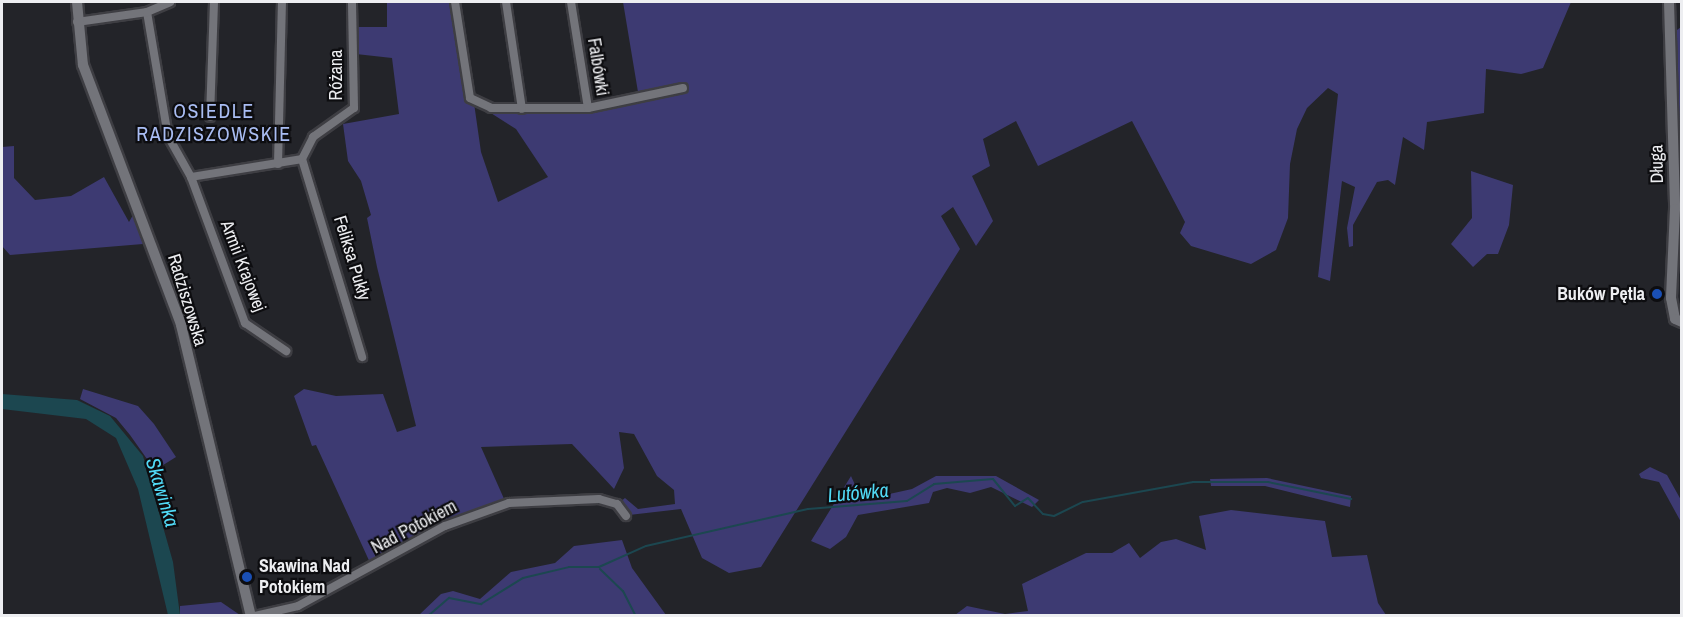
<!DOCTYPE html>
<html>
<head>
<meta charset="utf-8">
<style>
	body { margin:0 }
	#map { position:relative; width:1683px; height:617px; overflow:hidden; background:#232429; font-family:"Archivo Narrow",sans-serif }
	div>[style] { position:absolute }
	.green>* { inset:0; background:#3d3a72 }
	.water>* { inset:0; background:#1c4750 }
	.stream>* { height:2px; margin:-1px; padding:0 1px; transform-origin:1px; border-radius:1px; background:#1c4750 }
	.roads { filter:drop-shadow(2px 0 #3e3e43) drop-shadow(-2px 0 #3e3e43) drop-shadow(0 2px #3e3e43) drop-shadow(0 -2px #3e3e43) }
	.minor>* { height:8px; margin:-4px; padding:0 4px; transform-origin:4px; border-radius:4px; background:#73747a }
	.tertiary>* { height:10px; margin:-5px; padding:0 5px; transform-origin:5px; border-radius:5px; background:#73747a }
	.dots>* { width:16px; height:16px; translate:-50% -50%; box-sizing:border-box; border:3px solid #0d0d10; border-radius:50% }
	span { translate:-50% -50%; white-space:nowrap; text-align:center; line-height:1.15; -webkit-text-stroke:4.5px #0d0d10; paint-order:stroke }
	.street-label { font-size:18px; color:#edeef1 }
	.poi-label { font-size:18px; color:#edeef1; font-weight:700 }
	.right { translate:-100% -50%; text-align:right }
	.left { translate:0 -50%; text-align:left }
	.neighbourhood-label { font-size:20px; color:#a9bdf3; letter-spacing:1.5px }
	.water-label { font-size:20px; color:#51daf6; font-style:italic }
	.frame { position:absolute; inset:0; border:3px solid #edeef1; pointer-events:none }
</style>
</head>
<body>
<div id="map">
	<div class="green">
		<div style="clip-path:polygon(387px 2px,452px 2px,464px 87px,474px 103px,481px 152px,498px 202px,548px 177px,516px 129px,483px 108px,603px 111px,639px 98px,623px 2px,1571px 2px,1543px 68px,1521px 74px,1486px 69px,1484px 113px,1427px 122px,1424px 150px,1403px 137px,1395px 185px,1388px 180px,1377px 182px,1353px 225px,1353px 246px,1349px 247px,1347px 228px,1355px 187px,1342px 181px,1330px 281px,1318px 277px,1338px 94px,1328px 88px,1307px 108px,1297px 129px,1290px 164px,1288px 218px,1276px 250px,1251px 264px,1191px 246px,1180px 233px,1185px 222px,1132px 121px,1038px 166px,1016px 121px,983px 139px,990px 166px,972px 176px,993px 221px,976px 246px,953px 207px,941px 216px,960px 249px,761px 567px,729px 573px,702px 558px,681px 509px,629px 515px,620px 502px,625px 498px,638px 509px,675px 504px,674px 490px,657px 476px,634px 434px,619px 432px,624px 468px,614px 489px,572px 444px,481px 447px,505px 501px,453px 518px,372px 567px,316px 445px,312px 446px,294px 396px,304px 389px,336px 396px,383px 394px,397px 432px,416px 426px,377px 267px,367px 218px,371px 215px,361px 181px,348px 161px,343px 124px,399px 114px,392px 58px,356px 54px,356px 27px,387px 27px)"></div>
		<div style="clip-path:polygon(1681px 27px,1681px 133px,1677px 132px,1677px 30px)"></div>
		<div style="clip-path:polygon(14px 146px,14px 178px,35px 200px,71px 196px,104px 177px,129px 222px,133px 215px,143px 244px,10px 255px,2px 246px,2px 147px)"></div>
		<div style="clip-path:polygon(1471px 171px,1513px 185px,1509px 225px,1498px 254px,1487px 254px,1473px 267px,1451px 244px,1472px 218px)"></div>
		<div style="clip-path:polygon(83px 389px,138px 406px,154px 424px,176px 457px,160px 467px,172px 517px,164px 519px,147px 459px,130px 435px,116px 418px,80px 399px)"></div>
		<div style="clip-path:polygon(1650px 467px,1667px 475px,1681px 500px,1681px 522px,1659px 482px,1641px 478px,1639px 474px)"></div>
		<div style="clip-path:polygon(851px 476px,862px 500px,912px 489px,936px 476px,996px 476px,1039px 500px,1032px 507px,991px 487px,970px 493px,947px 488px,933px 492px,929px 503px,858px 515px,846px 537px,830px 549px,811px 541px)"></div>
		<div style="clip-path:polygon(1267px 478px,1351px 496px,1350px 507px,1265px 486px,1211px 486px,1210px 479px)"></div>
		<div style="clip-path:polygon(1231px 510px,1325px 521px,1332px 557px,1367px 555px,1378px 603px,1386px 615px,955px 615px,967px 606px,1005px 614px,1028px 611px,1022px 584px,1086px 553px,1112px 553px,1129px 543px,1140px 558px,1161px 542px,1176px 539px,1206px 550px,1199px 516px)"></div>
		<div style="clip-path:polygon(622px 540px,632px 568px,666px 615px,419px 615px,441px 594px,453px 591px,480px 599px,511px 572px,555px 563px,574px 546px)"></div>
		<div style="clip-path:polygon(221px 602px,240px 615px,180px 615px,180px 606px)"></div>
	</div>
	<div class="water">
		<div style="clip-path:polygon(2px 394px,77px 400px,110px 416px,143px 456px,173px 562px,180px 615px,168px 615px,138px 489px,116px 438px,86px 419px,2px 409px)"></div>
	</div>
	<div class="stream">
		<div style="left:600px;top:569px;width:32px;rotate:44deg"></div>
		<div style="left:623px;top:591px;width:28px;rotate:63deg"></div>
		<div style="left:428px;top:616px;width:28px;rotate:-41deg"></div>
		<div style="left:449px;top:598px;width:33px;rotate:11deg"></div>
		<div style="left:481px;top:604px;width:49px;rotate:-31.8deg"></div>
		<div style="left:523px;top:578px;width:47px;rotate:-13.4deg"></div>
		<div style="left:569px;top:567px;width:30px"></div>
		<div style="left:599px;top:567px;width:51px;rotate:-24.1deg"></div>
		<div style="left:646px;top:546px;width:166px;rotate:-12.9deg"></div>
		<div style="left:808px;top:509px;width:99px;rotate:-4.6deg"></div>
		<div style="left:907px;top:501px;width:32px;rotate:-32deg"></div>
		<div style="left:934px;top:484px;width:59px;rotate:-4.8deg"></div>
		<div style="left:993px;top:479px;width:35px;rotate:51deg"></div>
		<div style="left:1015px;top:506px;width:15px;rotate:-32deg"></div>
		<div style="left:1028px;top:498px;width:22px;rotate:47deg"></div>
		<div style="left:1043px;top:514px;width:11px;rotate:10deg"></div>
		<div style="left:1054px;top:516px;width:32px;rotate:-26deg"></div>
		<div style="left:1083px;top:502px;width:112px;rotate:-10.3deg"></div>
		<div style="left:1193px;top:482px;width:75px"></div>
		<div style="left:1268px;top:482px;width:85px;rotate:11.6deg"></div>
	</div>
	<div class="roads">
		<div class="minor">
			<div style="left:455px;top:2px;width:97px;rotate:81.1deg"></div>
			<div style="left:470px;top:98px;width:23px;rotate:25deg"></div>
			<div style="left:491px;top:108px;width:97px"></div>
			<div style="left:588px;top:108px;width:107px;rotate:-99.1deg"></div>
			<div style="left:506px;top:2px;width:108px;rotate:81.5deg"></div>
			<div style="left:147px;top:12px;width:126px;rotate:80.4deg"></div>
			<div style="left:168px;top:136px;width:47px;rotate:60.7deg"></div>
			<div style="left:191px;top:177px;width:156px;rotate:69.7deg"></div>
			<div style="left:245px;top:323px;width:50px;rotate:34.3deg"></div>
			<div style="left:77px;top:22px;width:71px;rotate:-8.1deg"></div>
			<div style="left:147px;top:12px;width:25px;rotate:-23deg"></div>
			<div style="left:588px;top:108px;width:97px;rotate:-11.9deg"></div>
			<div style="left:210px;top:117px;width:115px;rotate:-88deg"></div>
			<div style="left:302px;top:159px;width:207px;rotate:73.1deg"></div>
			<div style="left:302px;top:159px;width:25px;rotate:-63deg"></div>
			<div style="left:313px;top:137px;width:50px;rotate:-35.3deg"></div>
			<div style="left:354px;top:108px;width:106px;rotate:-91.1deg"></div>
			<div style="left:278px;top:164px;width:162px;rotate:-88.6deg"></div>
			<div style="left:191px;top:177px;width:112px;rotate:-9.2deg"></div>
			<div style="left:255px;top:616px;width:44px;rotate:-13.1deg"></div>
			<div style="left:298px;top:606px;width:167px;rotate:-28.6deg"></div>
			<div style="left:445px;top:526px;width:68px;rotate:-19.8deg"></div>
			<div style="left:509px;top:503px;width:90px;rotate:-2.5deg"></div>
			<div style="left:599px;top:499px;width:19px;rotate:16deg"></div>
			<div style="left:617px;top:504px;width:15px;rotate:53deg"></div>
		</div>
		<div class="tertiary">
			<div style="left:77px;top:2px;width:63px;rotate:84.6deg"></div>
			<div style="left:83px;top:65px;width:278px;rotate:69.3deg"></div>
			<div style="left:181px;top:325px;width:299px;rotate:76.5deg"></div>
			<div style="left:1669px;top:2px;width:207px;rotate:88.3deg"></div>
			<div style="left:1675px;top:209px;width:89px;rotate:92.6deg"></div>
			<div style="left:1671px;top:298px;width:21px;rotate:79deg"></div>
			<div style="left:1675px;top:319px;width:8px;rotate:23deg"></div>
		</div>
	</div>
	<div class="dots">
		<div style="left:1657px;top:294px;background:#1a4fb4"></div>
		<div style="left:247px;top:577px;background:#1a4fb4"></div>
	</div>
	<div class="street-label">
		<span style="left:598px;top:67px;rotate:81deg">Falbówki</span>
		<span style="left:336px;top:75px;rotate:-90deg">Różana</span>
		<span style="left:1657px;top:164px;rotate:-91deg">Długa</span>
		<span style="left:352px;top:258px;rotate:73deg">Feliksa Pukły</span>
		<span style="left:243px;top:266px;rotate:69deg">Armii Krajowej</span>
		<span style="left:187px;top:300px;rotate:73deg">Radziszowska</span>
		<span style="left:414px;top:527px;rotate:-28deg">Nad Potokiem</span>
	</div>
	<div class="poi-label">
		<span class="right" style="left:1645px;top:294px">Buków Pętla</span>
		<span class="left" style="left:259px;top:577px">Skawina Nad<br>Potokiem</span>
	</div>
	<div class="neighbourhood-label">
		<span style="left:214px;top:122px">OSIEDLE<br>RADZISZOWSKIE</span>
	</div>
	<div class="water-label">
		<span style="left:163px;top:492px;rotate:73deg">Skawinka</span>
		<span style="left:858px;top:492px;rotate:-5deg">Lutówka</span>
	</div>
	<div class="frame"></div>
</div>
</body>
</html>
